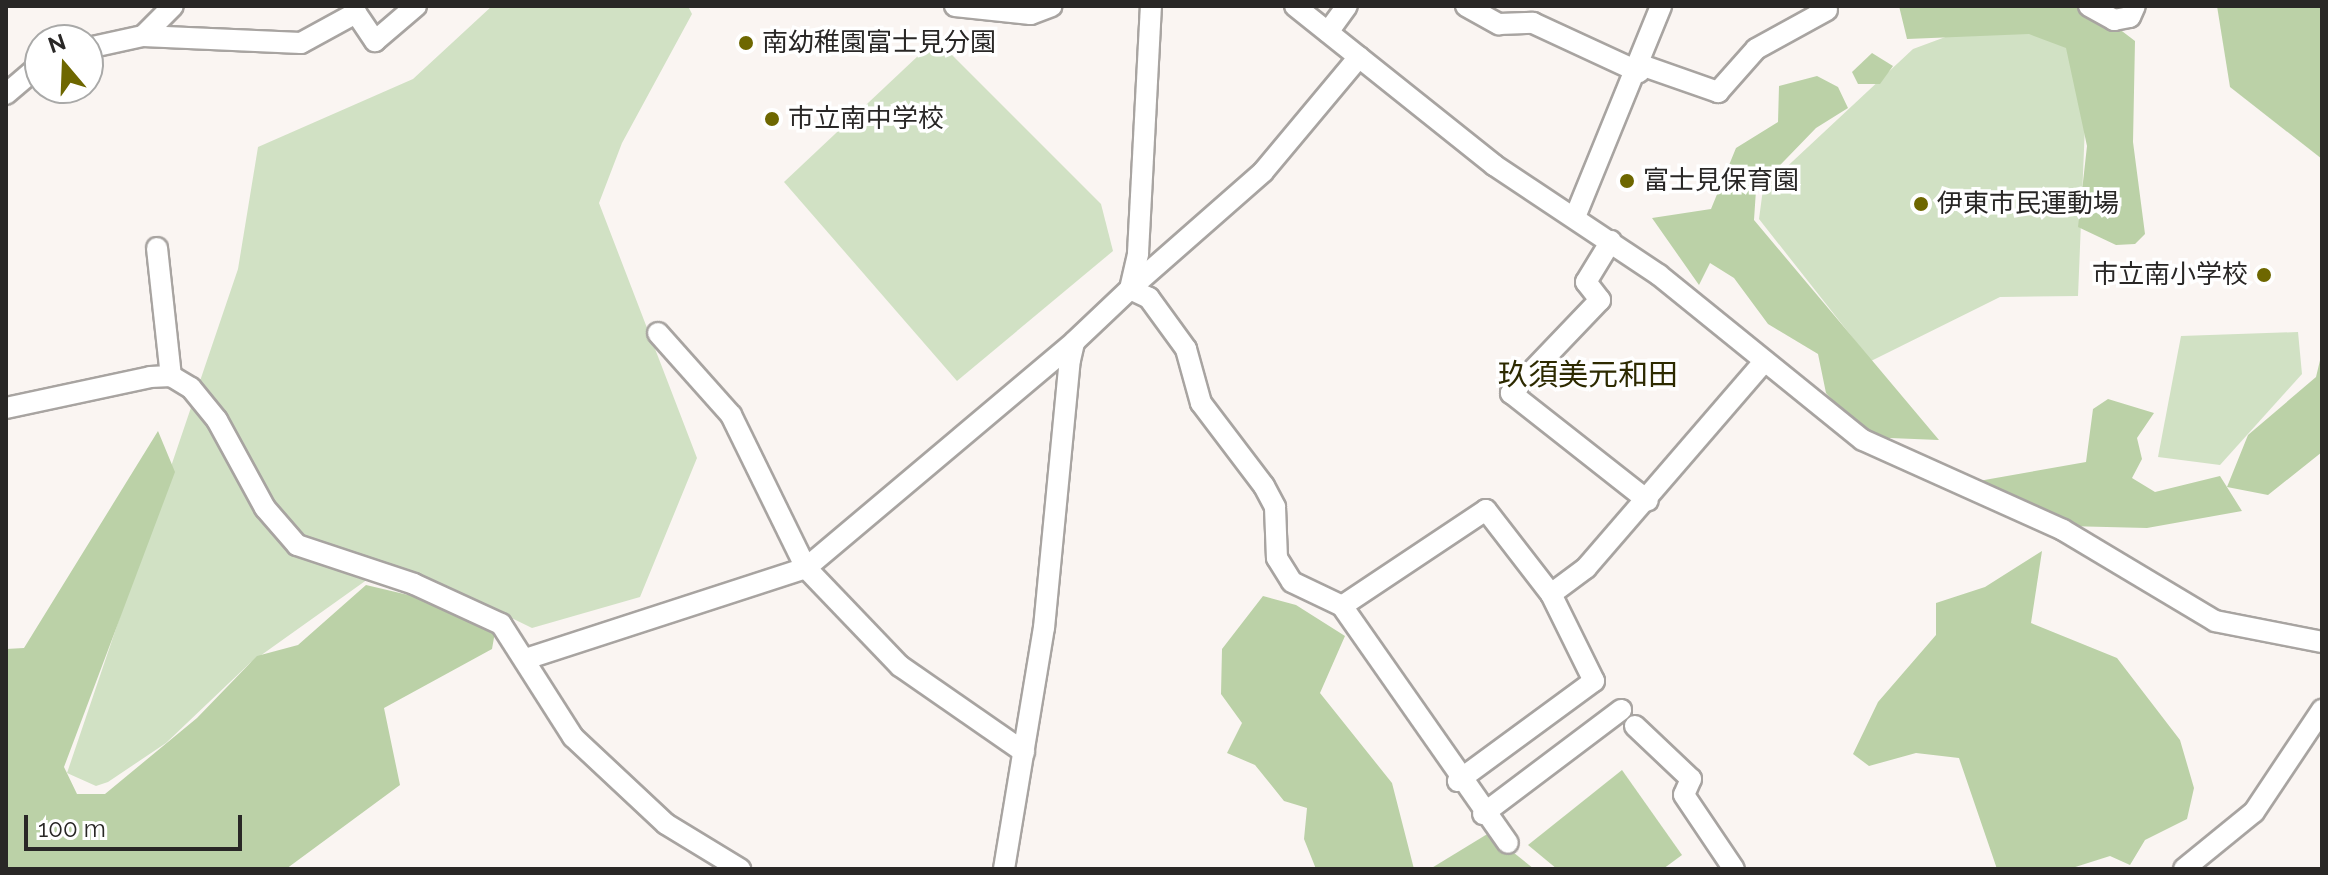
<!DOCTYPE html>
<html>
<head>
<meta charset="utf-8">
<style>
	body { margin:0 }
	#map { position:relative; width:2328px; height:875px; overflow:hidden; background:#faf5f2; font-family:Raleway,"Noto Sans JP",sans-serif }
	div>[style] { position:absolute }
	.green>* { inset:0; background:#d1e1c4 }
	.forest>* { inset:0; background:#bbd1a7 }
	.roads { filter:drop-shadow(2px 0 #a8a4a1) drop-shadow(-2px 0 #a8a4a1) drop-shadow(0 2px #a8a4a1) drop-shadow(0 -2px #a8a4a1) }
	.minor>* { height:20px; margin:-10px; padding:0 10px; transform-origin:10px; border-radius:10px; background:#fff }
	.dots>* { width:22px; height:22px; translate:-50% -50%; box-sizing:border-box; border:4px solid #fff; border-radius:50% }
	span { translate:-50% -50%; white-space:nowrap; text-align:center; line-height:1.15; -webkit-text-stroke:7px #fff; paint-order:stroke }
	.poi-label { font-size:26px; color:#292726 }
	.left { translate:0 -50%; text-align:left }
	.right { translate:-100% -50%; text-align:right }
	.quarter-label { font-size:30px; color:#2d2a00 }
	.frame { position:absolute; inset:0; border:8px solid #292726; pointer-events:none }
	.north { position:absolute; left:24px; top:24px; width:80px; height:80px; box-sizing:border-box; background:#fff; border:2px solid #a9a9a8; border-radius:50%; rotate:341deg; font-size:22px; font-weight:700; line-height:32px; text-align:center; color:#292726 }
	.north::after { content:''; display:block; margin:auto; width:28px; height:36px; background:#6e6700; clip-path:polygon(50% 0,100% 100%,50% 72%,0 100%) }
	.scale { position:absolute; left:24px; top:815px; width:218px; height:36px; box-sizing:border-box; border:4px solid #292726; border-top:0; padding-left:10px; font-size:24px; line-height:28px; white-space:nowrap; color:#292726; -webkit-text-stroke:6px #fff; paint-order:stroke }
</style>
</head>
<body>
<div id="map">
	<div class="green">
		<div style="clip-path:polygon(492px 6px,688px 6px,692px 14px,622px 143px,599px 203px,697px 458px,640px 597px,532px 628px,442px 584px,375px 574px,250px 663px,166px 743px,108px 782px,96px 786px,67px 773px,238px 269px,258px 147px,413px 79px)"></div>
		<div style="clip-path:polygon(1967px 29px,2059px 35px,2087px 76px,2078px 296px,2000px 297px,1871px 361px,1759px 219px,1763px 189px,1913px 49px)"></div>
		<div style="clip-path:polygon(936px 39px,1101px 204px,1113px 251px,957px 381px,784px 182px)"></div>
		<div style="clip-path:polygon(2298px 332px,2302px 374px,2220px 465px,2158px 457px,2181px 336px)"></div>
	</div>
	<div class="forest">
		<div style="clip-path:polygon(1899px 6px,2089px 6px,2135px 41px,2133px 142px,2145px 234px,2135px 244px,2116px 245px,2078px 227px,2087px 146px,2066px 48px,2029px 34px,1907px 39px)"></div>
		<div style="clip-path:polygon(2217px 6px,2322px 6px,2322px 159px,2230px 87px)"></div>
		<div style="clip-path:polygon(1872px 53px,1893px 66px,1880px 84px,1858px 84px,1852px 72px)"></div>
		<div style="clip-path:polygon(1817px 76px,1838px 87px,1848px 108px,1816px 128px,1756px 190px,1754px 220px,1939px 440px,1865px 437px,1826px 393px,1818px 354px,1768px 324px,1734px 278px,1710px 263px,1699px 285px,1652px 218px,1711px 209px,1736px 148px,1778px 122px,1779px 86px)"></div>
		<div style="clip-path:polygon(2322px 352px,2322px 452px,2268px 495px,2227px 487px,2248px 435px,2316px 377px)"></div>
		<div style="clip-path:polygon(2108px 399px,2154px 413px,2137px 438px,2142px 459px,2132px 478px,2155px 492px,2220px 476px,2242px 511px,2147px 528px,2066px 526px,1973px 482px,2086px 462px,2093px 409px)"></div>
		<div style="clip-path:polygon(158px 431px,175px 472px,64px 767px,77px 794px,105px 794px,197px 718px,257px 656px,298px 645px,366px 585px,421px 598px,495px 632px,492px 649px,384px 708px,400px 785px,286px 869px,6px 869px,6px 649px,24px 648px)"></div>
		<div style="clip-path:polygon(2042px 551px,2031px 623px,2117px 658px,2180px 740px,2194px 788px,2187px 819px,2145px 840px,2130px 865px,2110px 856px,2069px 869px,1997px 869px,1959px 758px,1916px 753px,1869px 766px,1853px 754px,1878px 702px,1936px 635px,1936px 603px,1985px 587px)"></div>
		<div style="clip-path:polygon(1263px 596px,1296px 605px,1345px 636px,1320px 693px,1392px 783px,1414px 869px,1316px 869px,1304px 839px,1307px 808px,1284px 801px,1255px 765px,1227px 753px,1242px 723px,1221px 694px,1222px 649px)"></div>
		<div style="clip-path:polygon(1622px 770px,1682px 855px,1663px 869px,1557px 869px,1528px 845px)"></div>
		<div style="clip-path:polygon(1489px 833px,1534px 869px,1430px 869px)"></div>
	</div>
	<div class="roads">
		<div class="minor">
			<div style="left:955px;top:6px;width:76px;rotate:6deg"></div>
			<div style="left:1031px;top:14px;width:22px;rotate:-21deg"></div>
			<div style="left:1295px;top:6px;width:255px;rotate:38.6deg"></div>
			<div style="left:1494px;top:165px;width:198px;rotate:33.7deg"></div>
			<div style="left:1659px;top:275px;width:262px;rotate:39deg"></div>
			<div style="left:1863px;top:440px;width:219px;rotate:24.2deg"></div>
			<div style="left:2063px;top:530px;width:177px;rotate:30.9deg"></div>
			<div style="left:2215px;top:621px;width:109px;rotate:11.1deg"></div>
			<div style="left:1466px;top:6px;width:38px;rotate:29deg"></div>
			<div style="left:1499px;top:24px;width:34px;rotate:-2deg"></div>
			<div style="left:1533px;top:23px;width:117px;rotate:24.8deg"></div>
			<div style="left:2089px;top:6px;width:29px;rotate:29deg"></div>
			<div style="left:2114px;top:20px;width:16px;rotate:-11deg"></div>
			<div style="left:2130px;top:17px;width:12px;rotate:-66deg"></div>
			<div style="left:1328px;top:32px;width:32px;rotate:-54deg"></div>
			<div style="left:143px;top:36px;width:42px;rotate:-45deg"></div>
			<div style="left:88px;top:48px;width:56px;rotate:-12.3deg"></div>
			<div style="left:143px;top:36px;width:158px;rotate:2.5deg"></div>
			<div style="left:301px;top:43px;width:63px;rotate:-28.6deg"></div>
			<div style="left:356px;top:13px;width:34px;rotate:56deg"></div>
			<div style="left:375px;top:41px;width:54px;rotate:-40.5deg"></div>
			<div style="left:1359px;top:57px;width:150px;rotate:129.9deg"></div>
			<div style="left:1263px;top:172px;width:177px;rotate:138.7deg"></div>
			<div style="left:1130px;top:289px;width:21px;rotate:25deg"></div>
			<div style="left:1149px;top:298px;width:63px;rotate:54deg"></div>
			<div style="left:1186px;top:349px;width:56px;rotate:74.5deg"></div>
			<div style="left:1201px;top:403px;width:104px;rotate:52.8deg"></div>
			<div style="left:1264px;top:486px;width:24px;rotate:62deg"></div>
			<div style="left:1275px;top:507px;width:51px;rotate:87.8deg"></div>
			<div style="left:1277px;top:558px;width:28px;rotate:58deg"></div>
			<div style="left:1292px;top:582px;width:55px;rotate:25.6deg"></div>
			<div style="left:1342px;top:606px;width:289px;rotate:55deg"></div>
			<div style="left:1641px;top:65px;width:82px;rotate:19.3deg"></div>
			<div style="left:1718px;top:92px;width:57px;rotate:-48.5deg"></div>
			<div style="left:1756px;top:49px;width:81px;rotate:-28.8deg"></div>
			<div style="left:6px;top:94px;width:45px;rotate:-40.5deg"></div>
			<div style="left:1575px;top:217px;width:228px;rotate:-67.8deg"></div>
			<div style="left:1611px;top:241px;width:48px;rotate:121.4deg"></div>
			<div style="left:1586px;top:282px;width:23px;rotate:52deg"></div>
			<div style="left:1600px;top:300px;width:129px;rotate:133.7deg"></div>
			<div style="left:1511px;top:393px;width:174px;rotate:38.2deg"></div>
			<div style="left:157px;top:248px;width:129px;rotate:83.8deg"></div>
			<div style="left:658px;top:333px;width:110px;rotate:48.3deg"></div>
			<div style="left:731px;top:415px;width:170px;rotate:63.9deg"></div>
			<div style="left:806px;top:568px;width:136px;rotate:46.2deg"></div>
			<div style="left:900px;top:666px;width:151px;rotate:34.7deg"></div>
			<div style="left:6px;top:408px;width:147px;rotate:-12.1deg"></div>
			<div style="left:150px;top:377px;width:21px;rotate:-3deg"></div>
			<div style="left:171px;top:376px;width:23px;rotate:31deg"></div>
			<div style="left:191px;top:388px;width:41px;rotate:50.9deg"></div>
			<div style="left:217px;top:420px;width:100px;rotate:61.4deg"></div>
			<div style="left:265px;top:508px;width:49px;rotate:49.1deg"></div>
			<div style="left:297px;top:545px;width:123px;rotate:18.4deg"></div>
			<div style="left:414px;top:584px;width:96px;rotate:24.7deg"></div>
			<div style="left:501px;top:624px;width:134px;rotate:57.5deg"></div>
			<div style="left:573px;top:737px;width:127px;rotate:43.1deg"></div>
			<div style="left:666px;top:824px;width:87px;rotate:31.3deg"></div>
			<div style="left:1551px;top:594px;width:44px;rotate:-36.6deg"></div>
			<div style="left:1586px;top:568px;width:272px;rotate:-49.2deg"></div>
			<div style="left:1342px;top:606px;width:173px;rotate:-33.7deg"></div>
			<div style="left:1486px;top:510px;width:106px;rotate:52.3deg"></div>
			<div style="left:1551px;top:594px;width:97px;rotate:63.7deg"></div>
			<div style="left:1594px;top:681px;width:169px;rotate:143.7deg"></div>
			<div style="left:526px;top:659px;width:294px;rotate:-18deg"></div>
			<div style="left:806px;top:568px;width:351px;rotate:-40.1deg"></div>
			<div style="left:1635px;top:726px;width:77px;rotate:43.4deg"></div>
			<div style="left:1691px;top:779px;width:17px;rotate:114deg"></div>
			<div style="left:1684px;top:795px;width:89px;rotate:56deg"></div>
			<div style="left:1483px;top:814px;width:173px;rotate:-37deg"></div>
			<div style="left:1004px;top:869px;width:244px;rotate:-80.6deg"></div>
			<div style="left:1044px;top:628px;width:269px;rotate:-84.5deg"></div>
			<div style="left:1070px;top:360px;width:18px;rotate:-77deg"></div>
			<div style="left:1074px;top:342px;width:77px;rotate:-43.4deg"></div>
			<div style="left:1130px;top:289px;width:37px;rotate:-77deg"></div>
			<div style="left:1138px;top:253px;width:247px;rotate:-87deg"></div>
			<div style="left:2184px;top:869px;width:90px;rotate:-39.2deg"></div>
			<div style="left:2254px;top:812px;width:123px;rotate:-56.3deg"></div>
		</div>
	</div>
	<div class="dots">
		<div style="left:746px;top:43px;background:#6e6700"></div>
		<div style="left:772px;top:119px;background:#6e6700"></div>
		<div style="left:1627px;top:181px;background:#6e6700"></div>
		<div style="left:1921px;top:204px;background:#6e6700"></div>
		<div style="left:2264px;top:275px;background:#6e6700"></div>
	</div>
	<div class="poi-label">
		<span class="left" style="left:762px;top:43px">南幼稚園富士見分園</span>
		<span class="left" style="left:788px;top:119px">市立南中学校</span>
		<span class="left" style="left:1643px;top:181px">富士見保育園</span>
		<span class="left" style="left:1937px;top:204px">伊東市民運動場</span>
		<span class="right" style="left:2248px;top:275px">市立南小学校</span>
	</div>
	<div class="quarter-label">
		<span style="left:1588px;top:375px">玖須美元和田</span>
	</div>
	<div class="frame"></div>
	<div class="north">N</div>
	<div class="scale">100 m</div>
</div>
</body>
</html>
